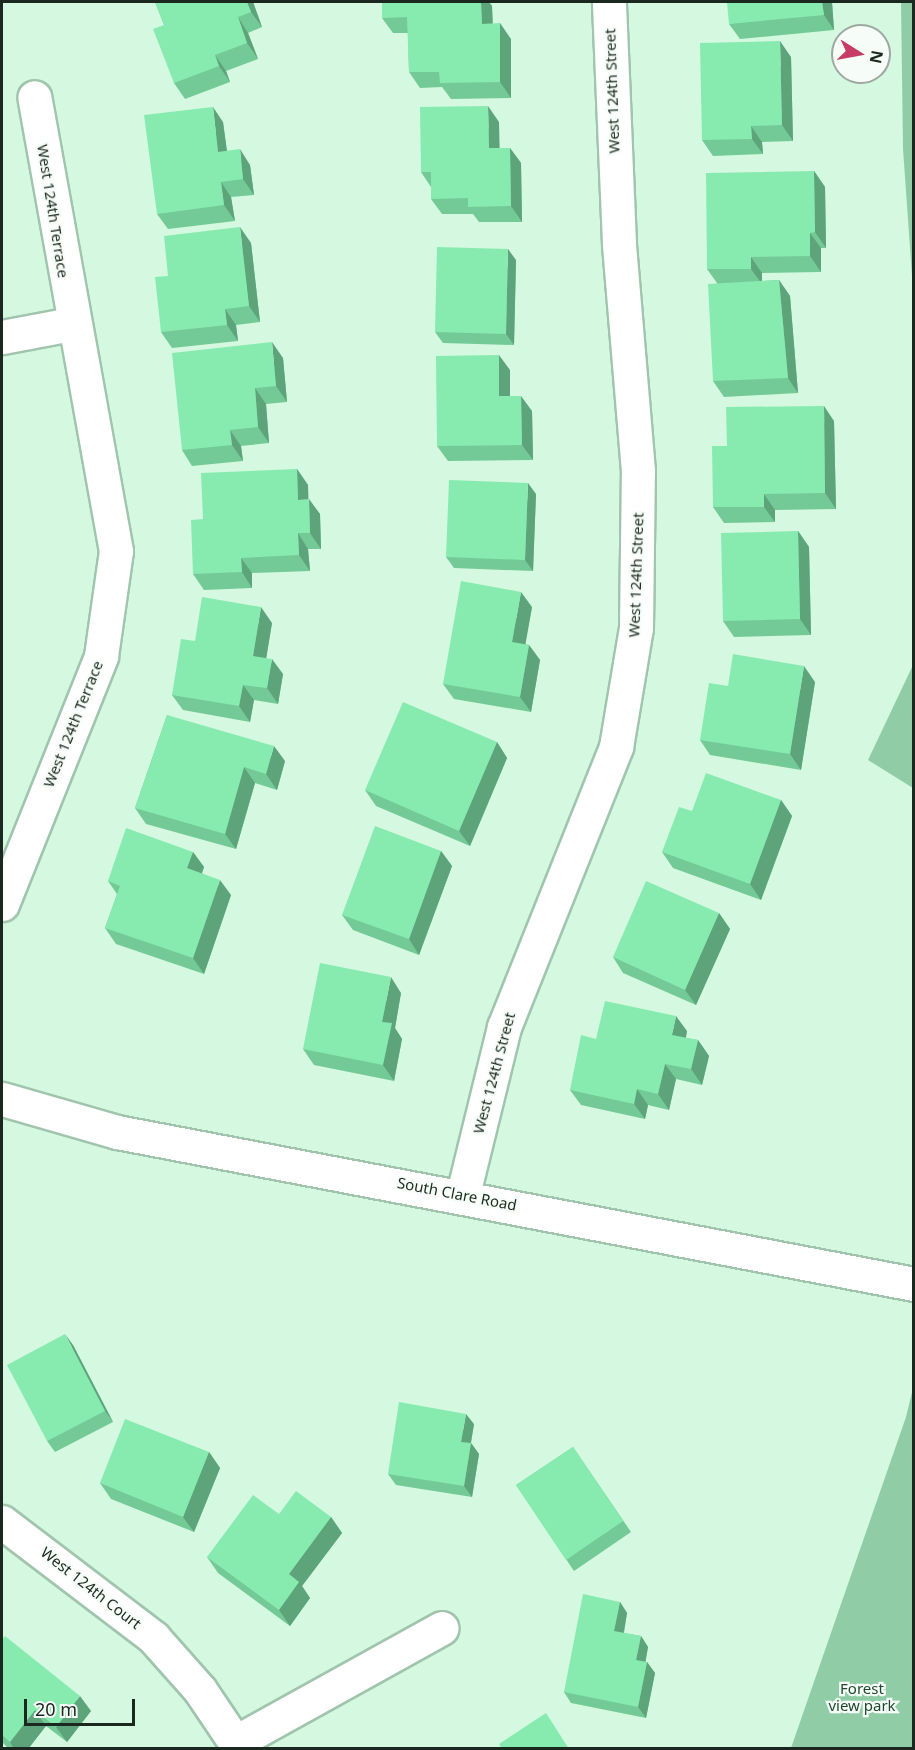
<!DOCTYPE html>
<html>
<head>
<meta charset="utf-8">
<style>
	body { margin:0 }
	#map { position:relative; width:915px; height:1750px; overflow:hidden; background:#d4f9e0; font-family:"Noto Sans",sans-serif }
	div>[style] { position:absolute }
	.green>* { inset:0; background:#90cda6 }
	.roads { filter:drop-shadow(2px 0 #a1c4ad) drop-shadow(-2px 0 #a1c4ad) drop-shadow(0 2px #a1c4ad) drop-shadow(0 -2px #a1c4ad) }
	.minor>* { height:33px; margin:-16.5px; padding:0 16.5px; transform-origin:16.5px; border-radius:16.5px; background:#fff }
	.wall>* { inset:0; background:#74ca96 }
	.shaded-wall>* { inset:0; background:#5ea47a }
	.building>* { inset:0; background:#87ebaf }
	span { translate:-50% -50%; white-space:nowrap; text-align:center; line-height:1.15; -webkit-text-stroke:4.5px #f6fdf8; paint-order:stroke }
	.street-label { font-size:15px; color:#1b281f }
	.park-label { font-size:15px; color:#1f4830 }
	.frame { position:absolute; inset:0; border:3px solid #1b281f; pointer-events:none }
	.north { position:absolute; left:831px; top:24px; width:60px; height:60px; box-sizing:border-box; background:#f6fdf8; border:2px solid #9ea8a1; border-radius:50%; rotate:101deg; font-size:16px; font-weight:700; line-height:24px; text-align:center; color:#1b281f }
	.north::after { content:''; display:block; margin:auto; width:21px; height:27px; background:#c93b67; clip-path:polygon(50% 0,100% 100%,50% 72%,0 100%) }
	.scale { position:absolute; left:24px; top:1699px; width:111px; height:27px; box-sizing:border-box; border:3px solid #1b281f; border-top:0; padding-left:8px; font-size:18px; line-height:21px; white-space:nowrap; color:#1b281f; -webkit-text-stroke:4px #f6fdf8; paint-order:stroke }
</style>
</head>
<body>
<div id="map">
	<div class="green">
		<div style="clip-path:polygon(901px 2px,914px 2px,913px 290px,903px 149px)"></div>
		<div style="clip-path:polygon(913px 665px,914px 788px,913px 788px,868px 760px)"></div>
		<div style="clip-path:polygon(913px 1388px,913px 1748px,791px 1748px,906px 1417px)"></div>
	</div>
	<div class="roads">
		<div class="minor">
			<div style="left:2px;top:337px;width:70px;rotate:-10.7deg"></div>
			<div style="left:2px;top:904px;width:267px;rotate:-68.2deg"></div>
			<div style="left:101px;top:656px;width:106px;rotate:-81.9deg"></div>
			<div style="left:116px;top:551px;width:461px;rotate:-100.2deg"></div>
			<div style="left:2px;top:1099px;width:120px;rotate:16deg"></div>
			<div style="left:117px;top:1132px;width:811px;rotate:10.8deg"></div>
			<div style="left:463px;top:1194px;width:172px;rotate:-76.2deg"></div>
			<div style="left:504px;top:1027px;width:302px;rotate:-68.2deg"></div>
			<div style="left:616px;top:747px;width:121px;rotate:-80.5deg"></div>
			<div style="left:636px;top:628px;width:157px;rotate:-89.3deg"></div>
			<div style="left:638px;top:471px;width:229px;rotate:-94.8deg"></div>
			<div style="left:619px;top:243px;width:241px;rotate:-92.4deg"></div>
			<div style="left:2px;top:1522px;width:190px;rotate:37.3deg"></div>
			<div style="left:153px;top:1637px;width:71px;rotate:48.4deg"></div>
			<div style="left:200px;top:1690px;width:70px;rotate:56.1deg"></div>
			<div style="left:236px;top:1742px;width:235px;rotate:-29deg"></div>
		</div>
	</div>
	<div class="wall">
		<div style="clip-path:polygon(155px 2px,253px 2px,262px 27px,248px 33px,258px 59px,226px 71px,230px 82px,185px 99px,174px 83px,164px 25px)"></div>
		<div style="clip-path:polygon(382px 2px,489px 2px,492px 6px,493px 24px,511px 39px,511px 98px,451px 99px,442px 87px,420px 88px,409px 72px,408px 33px,393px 33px,382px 18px)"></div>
		<div style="clip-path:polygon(832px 2px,834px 30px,740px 39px,729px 24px)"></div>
		<div style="clip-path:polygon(791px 57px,793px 141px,762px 142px,763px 154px,713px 156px,702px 140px)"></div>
		<div style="clip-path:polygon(223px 122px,227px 151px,250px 165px,254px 195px,231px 197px,235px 221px,168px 229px,157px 214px)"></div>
		<div style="clip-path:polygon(499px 122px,499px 148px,510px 148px,521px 163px,522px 222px,479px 222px,473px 214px,442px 214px,431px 199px,431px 187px,421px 172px)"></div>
		<div style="clip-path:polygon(814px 171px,825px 187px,826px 248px,821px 248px,821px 272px,762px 273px,762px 281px,779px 280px,790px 296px,798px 393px,724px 397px,713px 381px,717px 283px,707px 269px)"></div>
		<div style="clip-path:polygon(251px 243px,260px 322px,236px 325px,238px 341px,172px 348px,161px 332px,168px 276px)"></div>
		<div style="clip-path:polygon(516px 260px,514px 345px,443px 343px,435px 332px)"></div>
		<div style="clip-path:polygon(283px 358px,287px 402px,266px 404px,269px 443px,241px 446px,243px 461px,192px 466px,182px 450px)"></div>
		<div style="clip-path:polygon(510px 370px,510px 396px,532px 411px,533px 460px,448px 461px,437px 446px)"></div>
		<div style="clip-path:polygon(834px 421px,836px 509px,775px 510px,775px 522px,724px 523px,713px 507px,727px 446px)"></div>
		<div style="clip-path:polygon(297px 469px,308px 485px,308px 499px,320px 514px,321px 549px,308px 549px,310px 571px,252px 573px,252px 588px,204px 590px,193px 574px,203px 519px)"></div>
		<div style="clip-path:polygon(536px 494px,533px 571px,454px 568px,446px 557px)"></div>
		<div style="clip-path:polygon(798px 531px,809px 547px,811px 635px,734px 637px,723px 621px)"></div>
		<div style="clip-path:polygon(532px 607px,525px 644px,529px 645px,540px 660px,531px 712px,454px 699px,443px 684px)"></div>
		<div style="clip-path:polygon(272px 623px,266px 658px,283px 674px,278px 704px,254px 700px,250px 722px,183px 710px,172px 695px,195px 641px)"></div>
		<div style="clip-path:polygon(815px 682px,801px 770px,710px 755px,700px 740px)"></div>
		<div style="clip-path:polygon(167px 715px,285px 761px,277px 790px,255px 783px,236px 849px,146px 824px,135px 808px)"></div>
		<div style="clip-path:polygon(497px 742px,507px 758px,470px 846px,376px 806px,365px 790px)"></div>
		<div style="clip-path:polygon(781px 800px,792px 816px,761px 900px,673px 868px,662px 852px)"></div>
		<div style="clip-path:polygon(441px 851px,452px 866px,419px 955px,353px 930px,342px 915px)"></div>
		<div style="clip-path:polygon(193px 852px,204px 867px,202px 873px,231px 895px,204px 974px,116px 944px,105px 928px,117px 894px,108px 881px)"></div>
		<div style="clip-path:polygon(719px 913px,730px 929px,696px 1005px,623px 973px,613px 957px)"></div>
		<div style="clip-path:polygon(401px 993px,395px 1028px,402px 1039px,394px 1081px,314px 1065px,303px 1049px)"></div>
		<div style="clip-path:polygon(687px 1031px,686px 1038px,698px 1040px,709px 1056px,702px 1085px,676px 1079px,669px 1110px,648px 1105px,645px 1119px,581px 1105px,570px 1090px,596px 1039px)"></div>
		<div style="clip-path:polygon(73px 1345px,113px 1422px,55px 1452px,47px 1441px)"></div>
		<div style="clip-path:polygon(474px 1424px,471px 1443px,479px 1454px,472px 1497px,396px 1485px,388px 1474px)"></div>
		<div style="clip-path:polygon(573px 1447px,631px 1532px,574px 1571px,516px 1485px)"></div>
		<div style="clip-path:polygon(209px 1452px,220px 1468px,194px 1532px,111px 1499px,100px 1483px)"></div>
		<div style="clip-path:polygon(279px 1514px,331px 1517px,342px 1533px,302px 1586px,310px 1598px,290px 1626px,218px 1573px,207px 1557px)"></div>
		<div style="clip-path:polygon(620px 1602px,627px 1613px,624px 1633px,641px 1636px,648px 1647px,645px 1662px,647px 1662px,655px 1673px,646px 1718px,571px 1703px,564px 1692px)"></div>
		<div style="clip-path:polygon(2px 1640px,91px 1711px,67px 1742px,46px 1726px,28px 1749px,9px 1749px,2px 1742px)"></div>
	</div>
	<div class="shaded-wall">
		<div style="clip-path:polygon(247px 2px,253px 2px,262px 27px,251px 12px)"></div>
		<div style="clip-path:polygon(481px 2px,489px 2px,492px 6px,493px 39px,482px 24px)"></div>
		<div style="clip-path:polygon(822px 2px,832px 2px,834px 30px,824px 15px)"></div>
		<div style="clip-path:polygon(238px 17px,248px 33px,258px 59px,247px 43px)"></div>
		<div style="clip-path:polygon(500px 23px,511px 39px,511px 98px,500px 82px)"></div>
		<div style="clip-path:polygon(780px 41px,791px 57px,793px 141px,782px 125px)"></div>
		<div style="clip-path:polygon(215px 55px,226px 71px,230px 82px,219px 66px)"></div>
		<div style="clip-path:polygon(488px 106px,499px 122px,500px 164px,489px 148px)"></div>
		<div style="clip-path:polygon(213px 107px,223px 122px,229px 167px,218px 152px)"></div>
		<div style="clip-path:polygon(751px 126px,762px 142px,763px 154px,752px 139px)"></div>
		<div style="clip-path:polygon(510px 148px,521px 163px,522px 222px,511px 206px)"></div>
		<div style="clip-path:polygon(240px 149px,250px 165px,254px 195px,243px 179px)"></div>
		<div style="clip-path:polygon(814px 171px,825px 187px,826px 248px,815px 232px)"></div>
		<div style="clip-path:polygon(221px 182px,231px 197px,235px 221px,224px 205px)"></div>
		<div style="clip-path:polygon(240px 227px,251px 243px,260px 322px,249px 306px)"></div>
		<div style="clip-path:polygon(810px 233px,821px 248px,821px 272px,810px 256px)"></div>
		<div style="clip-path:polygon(508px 249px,516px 260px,514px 345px,506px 334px)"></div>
		<div style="clip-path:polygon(751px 257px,762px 273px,762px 284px,751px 269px)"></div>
		<div style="clip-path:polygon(779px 280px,790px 296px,798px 393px,788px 378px)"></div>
		<div style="clip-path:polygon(225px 309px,236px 325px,238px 341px,227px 325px)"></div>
		<div style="clip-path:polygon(272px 342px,283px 358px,287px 402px,276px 386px)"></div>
		<div style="clip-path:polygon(499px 355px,510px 370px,510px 411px,499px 396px)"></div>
		<div style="clip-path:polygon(255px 388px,266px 404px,269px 443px,258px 427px)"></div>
		<div style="clip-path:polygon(521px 396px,532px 411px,533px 460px,522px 445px)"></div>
		<div style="clip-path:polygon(824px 406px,834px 421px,836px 509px,825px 493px)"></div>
		<div style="clip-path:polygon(230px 430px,241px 446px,243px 461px,232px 445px)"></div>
		<div style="clip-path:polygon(297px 469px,308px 485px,309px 515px,298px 500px)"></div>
		<div style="clip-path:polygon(528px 483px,536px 494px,533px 571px,525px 560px)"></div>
		<div style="clip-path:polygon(764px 494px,775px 510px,775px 522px,764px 507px)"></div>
		<div style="clip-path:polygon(309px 499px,320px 514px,321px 549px,310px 533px)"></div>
		<div style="clip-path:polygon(798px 531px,809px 547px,811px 635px,800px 619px)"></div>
		<div style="clip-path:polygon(298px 533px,308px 549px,310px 571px,299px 555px)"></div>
		<div style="clip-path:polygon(241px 558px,252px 573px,252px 588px,242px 572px)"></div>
		<div style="clip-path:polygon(521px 592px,532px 607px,523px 658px,512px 642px)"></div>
		<div style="clip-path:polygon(261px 607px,272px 623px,264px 672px,253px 656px)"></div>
		<div style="clip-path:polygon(529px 645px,540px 660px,531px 712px,520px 697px)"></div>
		<div style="clip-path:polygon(272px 659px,283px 674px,278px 704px,267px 688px)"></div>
		<div style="clip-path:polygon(804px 666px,815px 682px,801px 770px,790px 754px)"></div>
		<div style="clip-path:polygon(243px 685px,254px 700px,250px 722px,239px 706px)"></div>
		<div style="clip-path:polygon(497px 742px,507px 758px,470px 846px,459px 831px)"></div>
		<div style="clip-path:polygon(274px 746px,285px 761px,277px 790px,266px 774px)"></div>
		<div style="clip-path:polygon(244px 767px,255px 783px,236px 849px,225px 834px)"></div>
		<div style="clip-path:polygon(781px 800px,792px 816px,761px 900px,750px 884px)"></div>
		<div style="clip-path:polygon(441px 851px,452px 866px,419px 955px,409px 939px)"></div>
		<div style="clip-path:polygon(193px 852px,204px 867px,198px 884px,187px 868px)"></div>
		<div style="clip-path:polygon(220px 880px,231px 895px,204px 974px,193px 958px)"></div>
		<div style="clip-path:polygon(719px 913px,730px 929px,696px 1005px,685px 990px)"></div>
		<div style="clip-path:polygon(391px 977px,401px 993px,395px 1028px,402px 1039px,394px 1081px,383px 1065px,382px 1022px)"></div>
		<div style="clip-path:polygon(676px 1016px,687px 1031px,683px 1051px,672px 1035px)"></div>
		<div style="clip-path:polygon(698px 1040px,709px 1056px,702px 1085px,691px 1069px)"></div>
		<div style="clip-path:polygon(665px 1064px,676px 1079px,669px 1110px,658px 1094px)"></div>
		<div style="clip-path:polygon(637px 1089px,648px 1105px,645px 1119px,634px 1104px)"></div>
		<div style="clip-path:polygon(65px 1334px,73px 1345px,113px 1422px,105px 1411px)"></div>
		<div style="clip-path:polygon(466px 1414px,474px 1424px,469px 1453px,461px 1442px)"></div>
		<div style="clip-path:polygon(471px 1443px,479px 1454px,472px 1497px,464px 1486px)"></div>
		<div style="clip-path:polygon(209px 1452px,220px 1468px,194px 1532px,183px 1517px)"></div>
		<div style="clip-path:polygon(331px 1517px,342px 1533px,302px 1586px,310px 1598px,290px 1626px,279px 1610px,289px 1574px)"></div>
		<div style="clip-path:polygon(620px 1602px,627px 1613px,622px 1642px,614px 1631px)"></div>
		<div style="clip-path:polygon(641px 1636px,648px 1647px,644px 1671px,636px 1660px)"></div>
		<div style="clip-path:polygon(647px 1662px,655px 1673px,646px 1718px,638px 1707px)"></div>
		<div style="clip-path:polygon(80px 1696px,91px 1711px,67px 1742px,56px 1727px)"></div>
		<div style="clip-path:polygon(35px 1710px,46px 1726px,28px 1749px,14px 1749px,10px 1742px)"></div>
	</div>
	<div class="building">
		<div style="clip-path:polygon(155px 2px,247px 2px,251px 12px,238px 17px,247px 43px,215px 55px,219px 66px,174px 83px,153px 29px,164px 25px)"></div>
		<div style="clip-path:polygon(382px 2px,481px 2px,482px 24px,500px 23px,500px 82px,440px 83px,439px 72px,409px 72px,407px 17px,382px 18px)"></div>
		<div style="clip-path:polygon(727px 2px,822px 2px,824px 15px,729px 24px)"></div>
		<div style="clip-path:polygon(780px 41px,782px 125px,751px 126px,752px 139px,702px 140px,700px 43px)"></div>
		<div style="clip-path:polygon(488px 106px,489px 148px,510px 148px,511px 206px,468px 207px,468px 198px,431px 199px,431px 172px,421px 172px,420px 107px)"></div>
		<div style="clip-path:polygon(213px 107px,218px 152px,240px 149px,243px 179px,221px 182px,224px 205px,157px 214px,144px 115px)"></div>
		<div style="clip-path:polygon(814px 171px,815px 232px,810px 233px,810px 256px,751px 257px,751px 269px,707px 269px,706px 173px)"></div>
		<div style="clip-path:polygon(240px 227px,249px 306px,225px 309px,227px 325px,161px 332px,155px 277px,168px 276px,164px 236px)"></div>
		<div style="clip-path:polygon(437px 247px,508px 249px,506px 334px,435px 332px)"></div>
		<div style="clip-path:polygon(779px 280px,788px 378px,713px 381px,708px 284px)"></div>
		<div style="clip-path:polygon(272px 342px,276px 386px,255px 388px,258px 427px,230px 430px,232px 445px,182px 450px,172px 353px)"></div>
		<div style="clip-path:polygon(499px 355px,499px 396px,521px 396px,522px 445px,437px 446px,436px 356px)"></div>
		<div style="clip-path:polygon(824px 406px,825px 493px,764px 494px,764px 507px,713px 507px,712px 446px,727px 446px,726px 407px)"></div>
		<div style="clip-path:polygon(297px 469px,298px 500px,309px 499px,310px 533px,298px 533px,299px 555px,241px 558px,242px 572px,193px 574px,191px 520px,203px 519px,201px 473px)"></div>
		<div style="clip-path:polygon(449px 480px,528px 483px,525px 560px,446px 557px)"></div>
		<div style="clip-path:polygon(798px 531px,800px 619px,723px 621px,721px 533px)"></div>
		<div style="clip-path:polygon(461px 581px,521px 592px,512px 642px,529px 645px,520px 697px,443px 684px)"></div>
		<div style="clip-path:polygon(202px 597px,261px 607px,253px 656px,272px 659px,267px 688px,243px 685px,239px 706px,172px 695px,181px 639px,195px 641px)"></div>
		<div style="clip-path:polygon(733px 654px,804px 666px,790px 754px,700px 740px,709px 683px,728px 686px)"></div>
		<div style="clip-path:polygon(403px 702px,497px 742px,459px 831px,365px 790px)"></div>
		<div style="clip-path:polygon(167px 715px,274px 746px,266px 774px,244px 767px,225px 834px,135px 808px)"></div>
		<div style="clip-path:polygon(706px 773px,781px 800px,750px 884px,662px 852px,679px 807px,692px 811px)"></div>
		<div style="clip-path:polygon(375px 826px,441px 851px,409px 939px,342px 915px)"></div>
		<div style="clip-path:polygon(126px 828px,193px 852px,187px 868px,220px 880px,193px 958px,105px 928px,120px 886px,108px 881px)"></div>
		<div style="clip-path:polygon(646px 881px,719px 913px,685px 990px,613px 957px)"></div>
		<div style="clip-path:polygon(320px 963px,391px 977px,382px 1022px,392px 1023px,383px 1065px,303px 1049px)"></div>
		<div style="clip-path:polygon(605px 1001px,676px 1016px,672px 1035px,698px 1040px,691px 1069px,665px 1064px,658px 1094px,637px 1089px,634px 1104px,570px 1090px,581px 1035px,596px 1039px)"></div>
		<div style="clip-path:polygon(65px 1334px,105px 1411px,47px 1441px,7px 1365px)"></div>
		<div style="clip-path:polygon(399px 1402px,466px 1414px,461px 1442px,471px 1443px,464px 1486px,388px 1474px)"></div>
		<div style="clip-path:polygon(125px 1419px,209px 1452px,183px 1517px,100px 1483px)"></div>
		<div style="clip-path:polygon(573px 1447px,623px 1521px,566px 1560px,516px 1485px)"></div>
		<div style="clip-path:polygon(296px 1491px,331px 1517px,289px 1574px,299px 1582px,279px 1610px,207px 1557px,253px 1495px,279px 1514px)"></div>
		<div style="clip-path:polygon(583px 1594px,620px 1602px,614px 1631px,641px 1636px,636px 1660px,647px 1662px,638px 1707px,564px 1692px)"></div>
		<div style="clip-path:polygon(5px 1636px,80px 1696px,56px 1727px,35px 1710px,10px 1742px,2px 1735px,2px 1640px)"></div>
		<div style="clip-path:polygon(546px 1713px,569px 1749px,502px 1749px,499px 1744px)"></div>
	</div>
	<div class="street-label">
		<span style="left:612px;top:91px;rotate:-92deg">West 124th Street</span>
		<span style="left:53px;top:211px;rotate:81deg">West 124th Terrace</span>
		<span style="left:636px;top:575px;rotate:-88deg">West 124th Street</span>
		<span style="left:73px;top:724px;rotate:-68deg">West 124th Terrace</span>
		<span style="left:494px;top:1073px;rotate:-75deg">West 124th Street</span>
		<span style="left:457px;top:1194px;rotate:11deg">South Clare Road</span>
		<span style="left:91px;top:1588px;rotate:38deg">West 124th Court</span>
	</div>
	<div class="park-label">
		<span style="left:862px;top:1697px">Forest<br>view park</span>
	</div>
	<div class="frame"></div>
	<div class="north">N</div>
	<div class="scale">20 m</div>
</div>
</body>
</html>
